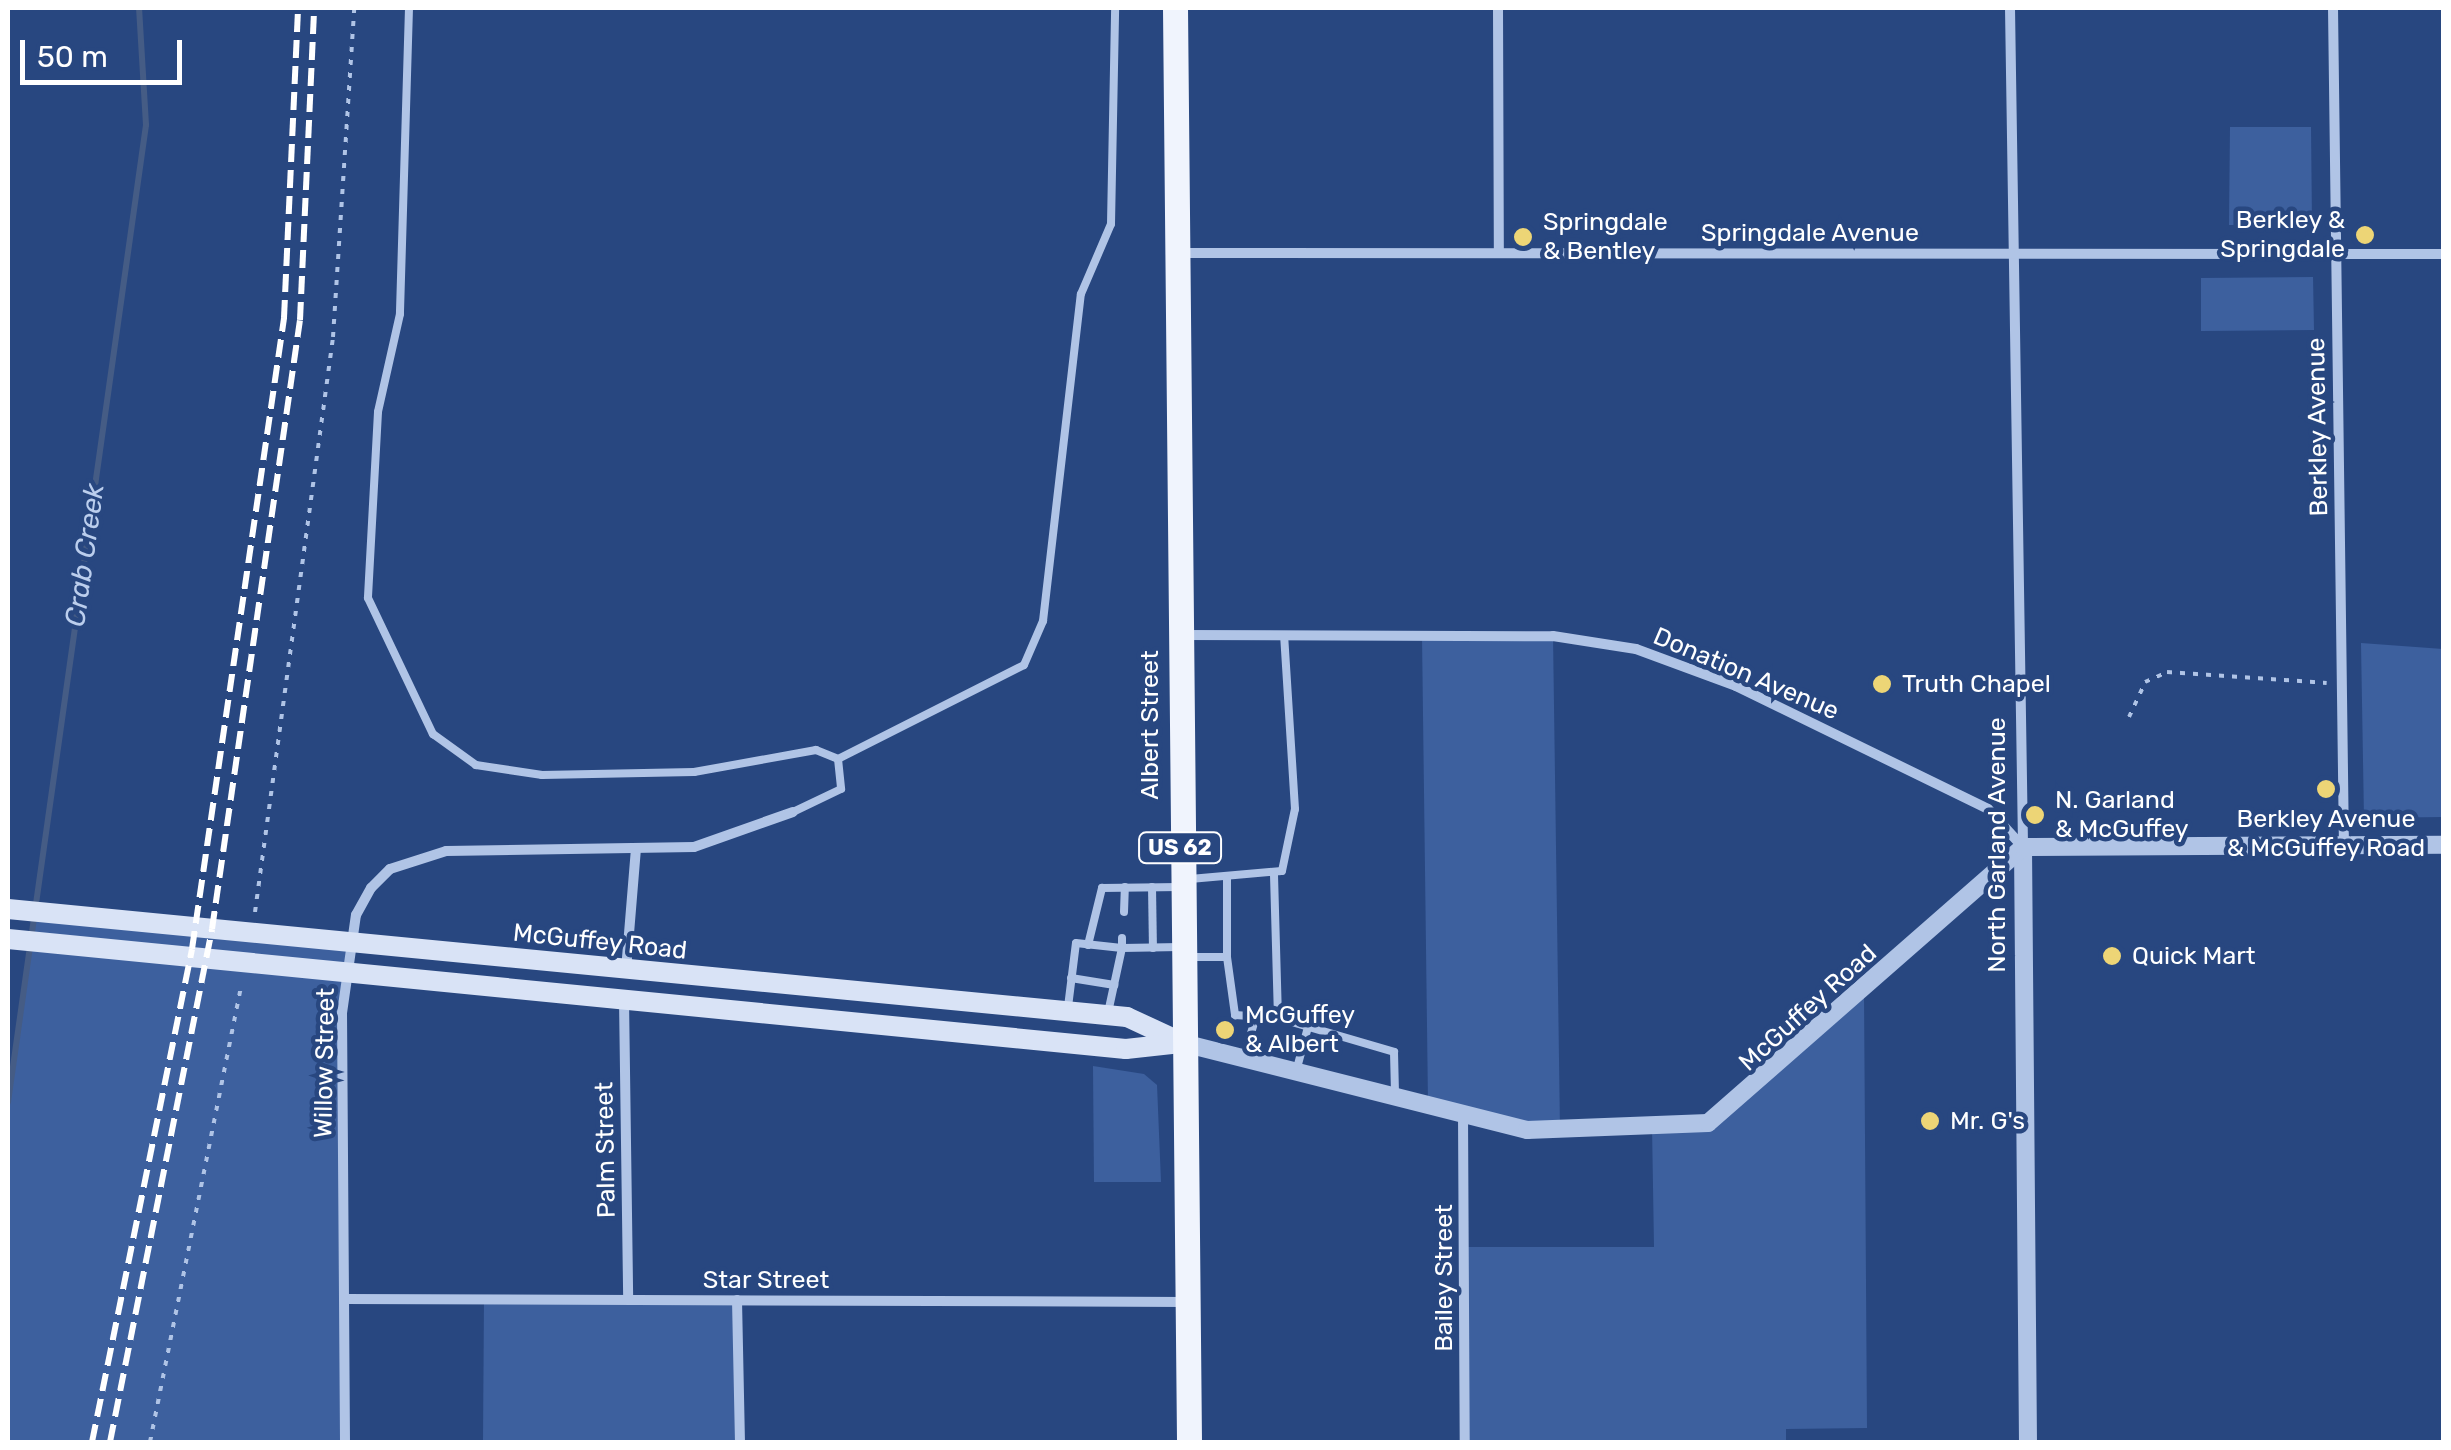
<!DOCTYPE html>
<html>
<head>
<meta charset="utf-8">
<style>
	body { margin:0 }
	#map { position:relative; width:2451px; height:1450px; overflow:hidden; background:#284780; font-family:Rubik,sans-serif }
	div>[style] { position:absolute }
	.green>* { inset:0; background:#3d609e }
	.stream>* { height:6px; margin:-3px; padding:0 3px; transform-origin:3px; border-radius:3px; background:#455c85 }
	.path>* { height:4px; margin-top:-2px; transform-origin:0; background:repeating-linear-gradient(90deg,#b0c4e6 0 5px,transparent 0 13px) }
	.service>* { height:8px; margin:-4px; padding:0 4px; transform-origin:4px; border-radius:4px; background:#b0c4e6 }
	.minor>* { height:10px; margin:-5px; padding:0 5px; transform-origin:5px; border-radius:5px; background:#b0c4e6 }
	.tertiary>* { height:18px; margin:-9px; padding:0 9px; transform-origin:9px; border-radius:9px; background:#b0c4e6 }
	.secondary>* { height:20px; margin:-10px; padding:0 10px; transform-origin:10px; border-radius:10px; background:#d9e3f6 }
	.primary>* { height:25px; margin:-12.5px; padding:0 12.5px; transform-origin:12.5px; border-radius:12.5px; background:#f0f4fd }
	.rail>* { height:6px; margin-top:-3px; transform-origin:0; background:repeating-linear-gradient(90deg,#fff 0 18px,transparent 0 26px) }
	.dots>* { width:28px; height:28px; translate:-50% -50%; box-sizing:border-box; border:5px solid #284780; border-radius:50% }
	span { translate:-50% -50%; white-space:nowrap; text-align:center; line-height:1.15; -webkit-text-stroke:9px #284780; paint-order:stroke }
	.shield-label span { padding:2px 8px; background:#284780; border:2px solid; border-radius:8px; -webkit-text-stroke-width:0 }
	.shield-label { font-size:22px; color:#fff; font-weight:700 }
	.poi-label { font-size:25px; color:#fff }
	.right { translate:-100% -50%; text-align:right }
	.left { translate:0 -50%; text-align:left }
	.street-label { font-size:25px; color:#fff }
	.water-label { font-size:28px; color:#bbceed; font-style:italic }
	.frame { position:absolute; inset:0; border:10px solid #fff; pointer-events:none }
	.scale { position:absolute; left:20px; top:40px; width:162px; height:45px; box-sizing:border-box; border:5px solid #fff; border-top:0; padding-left:12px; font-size:30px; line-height:35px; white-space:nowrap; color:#fff; -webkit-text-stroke:8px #284780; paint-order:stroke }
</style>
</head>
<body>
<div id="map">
	<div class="green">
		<div style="clip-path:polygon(2230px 127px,2311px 127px,2312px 225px,2229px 225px)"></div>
		<div style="clip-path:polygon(2313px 277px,2314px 330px,2201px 331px,2201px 278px)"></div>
		<div style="clip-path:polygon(1422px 635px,1553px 636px,1560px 1130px,1428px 1103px)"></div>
		<div style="clip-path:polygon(2361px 643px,2443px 649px,2443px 817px,2364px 818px)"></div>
		<div style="clip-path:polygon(36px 913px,352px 943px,342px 1013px,345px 1442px,8px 1442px,8px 1116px)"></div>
		<div style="clip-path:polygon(1864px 993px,1867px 1428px,1786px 1429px,1786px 1442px,1465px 1442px,1464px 1247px,1654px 1247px,1652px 1126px,1708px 1123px)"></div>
		<div style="clip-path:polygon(1093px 1066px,1144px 1074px,1157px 1085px,1161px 1182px,1094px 1182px)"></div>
		<div style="clip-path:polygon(484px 1299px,737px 1300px,740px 1442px,483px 1442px)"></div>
	</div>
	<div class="stream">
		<div style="left:8px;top:1102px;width:987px;rotate:-81.96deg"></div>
		<div style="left:146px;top:125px;width:117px;rotate:-93.4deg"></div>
	</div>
	<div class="path">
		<div style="left:2129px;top:717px;width:38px;rotate:-65deg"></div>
		<div style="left:2145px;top:682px;width:24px;rotate:-24deg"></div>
		<div style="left:2167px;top:672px;width:160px;rotate:3.9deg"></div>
		<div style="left:255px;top:912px;width:580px;rotate:-82.27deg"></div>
		<div style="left:333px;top:337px;width:330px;rotate:-86.3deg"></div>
		<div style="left:150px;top:1442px;width:466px;rotate:-78.7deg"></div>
	</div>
	<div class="service">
		<div style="left:409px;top:8px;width:306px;rotate:91.7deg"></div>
		<div style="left:400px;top:314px;width:100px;rotate:102.7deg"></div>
		<div style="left:378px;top:412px;width:186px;rotate:93.1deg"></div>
		<div style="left:368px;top:598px;width:151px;rotate:64.5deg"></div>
		<div style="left:433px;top:734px;width:53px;rotate:35.8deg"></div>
		<div style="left:476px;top:765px;width:67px;rotate:8.6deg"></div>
		<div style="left:542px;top:775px;width:152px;rotate:-1.1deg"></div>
		<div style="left:694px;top:772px;width:124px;rotate:-10.2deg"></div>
		<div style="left:816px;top:750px;width:24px;rotate:22deg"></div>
		<div style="left:838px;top:759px;width:30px;rotate:84deg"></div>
		<div style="left:841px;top:789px;width:53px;rotate:154.4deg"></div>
		<div style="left:838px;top:759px;width:208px;rotate:-26.8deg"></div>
		<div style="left:1024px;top:665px;width:48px;rotate:-66.6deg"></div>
		<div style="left:1043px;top:621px;width:329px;rotate:-83.4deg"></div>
		<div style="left:1081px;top:294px;width:76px;rotate:-66.8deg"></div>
		<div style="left:1111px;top:224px;width:216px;rotate:-88.9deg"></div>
		<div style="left:1190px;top:879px;width:92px;rotate:-5deg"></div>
		<div style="left:1282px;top:871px;width:63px;rotate:-78.2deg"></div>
		<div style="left:1295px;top:809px;width:174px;rotate:-93.6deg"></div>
		<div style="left:1152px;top:887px;width:61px;rotate:89.1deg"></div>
		<div style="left:1124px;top:912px;width:25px;rotate:-88deg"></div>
		<div style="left:1122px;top:938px;width:10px;rotate:90deg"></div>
		<div style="left:1122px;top:948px;width:58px;rotate:-1deg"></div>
		<div style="left:1088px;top:945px;width:59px;rotate:-76.2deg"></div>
		<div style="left:1102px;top:888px;width:78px;rotate:-0.7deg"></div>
		<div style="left:1189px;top:957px;width:38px"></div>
		<div style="left:1227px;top:957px;width:78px;rotate:-90deg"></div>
		<div style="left:1227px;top:957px;width:59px;rotate:82.1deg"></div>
		<div style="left:1235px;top:1015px;width:43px;rotate:4deg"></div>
		<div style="left:1278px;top:1018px;width:143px;rotate:-91.6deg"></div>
		<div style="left:1071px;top:978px;width:44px;rotate:9.2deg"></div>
		<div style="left:1068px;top:1007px;width:64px;rotate:-82.9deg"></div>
		<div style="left:1076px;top:943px;width:46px;rotate:6.2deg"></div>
		<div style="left:1122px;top:948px;width:66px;rotate:102.2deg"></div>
		<div style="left:1278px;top:1018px;width:121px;rotate:16.3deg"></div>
		<div style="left:1394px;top:1052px;width:42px;rotate:88.6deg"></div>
		<div style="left:1244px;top:1056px;width:39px;rotate:-73deg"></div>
		<div style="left:1297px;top:1068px;width:42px;rotate:-75deg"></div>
	</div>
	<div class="minor">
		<div style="left:1498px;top:8px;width:244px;rotate:89.8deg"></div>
		<div style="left:2010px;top:8px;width:838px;rotate:89.11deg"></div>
		<div style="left:2333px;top:8px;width:837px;rotate:89.25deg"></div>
		<div style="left:1180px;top:253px;width:1264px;rotate:0.05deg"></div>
		<div style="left:1181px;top:635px;width:372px;rotate:0.2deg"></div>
		<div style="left:1553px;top:636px;width:84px;rotate:8.9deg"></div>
		<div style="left:1636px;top:649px;width:107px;rotate:20.3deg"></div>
		<div style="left:1736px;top:686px;width:280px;rotate:26deg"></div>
		<div style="left:1988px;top:809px;width:52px;rotate:47.4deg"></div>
		<div style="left:626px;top:970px;width:121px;rotate:-85.3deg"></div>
		<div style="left:624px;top:999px;width:301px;rotate:89.2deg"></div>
		<div style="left:1463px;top:1114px;width:328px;rotate:89.7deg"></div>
		<div style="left:344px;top:1299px;width:843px;rotate:0.2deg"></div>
		<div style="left:737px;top:1300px;width:142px;rotate:88.8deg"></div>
		<div style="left:345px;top:1442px;width:429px;rotate:-90.4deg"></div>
		<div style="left:342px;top:1013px;width:99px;rotate:-81.9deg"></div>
		<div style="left:356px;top:915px;width:31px;rotate:-61deg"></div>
		<div style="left:371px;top:888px;width:27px;rotate:-45deg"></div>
		<div style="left:390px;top:869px;width:59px;rotate:-17.8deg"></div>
		<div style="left:446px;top:851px;width:248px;rotate:-0.9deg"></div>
		<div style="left:694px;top:847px;width:105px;rotate:-19.5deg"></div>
	</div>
	<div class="tertiary">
		<div style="left:2023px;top:847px;width:595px;rotate:89.52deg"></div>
		<div style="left:1183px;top:1043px;width:355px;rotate:14.2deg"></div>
		<div style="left:1527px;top:1130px;width:181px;rotate:-2.2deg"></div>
		<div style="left:1708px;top:1123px;width:419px;rotate:-41.2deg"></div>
		<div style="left:2023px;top:847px;width:421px;rotate:-0.3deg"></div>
	</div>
	<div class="secondary">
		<div style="left:8px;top:909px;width:1124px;rotate:5.51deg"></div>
		<div style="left:1127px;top:1017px;width:62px;rotate:24.9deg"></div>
		<div style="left:8px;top:939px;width:1123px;rotate:5.62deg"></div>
		<div style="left:1126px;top:1049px;width:55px;rotate:-6.2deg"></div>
	</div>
	<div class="primary">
		<div style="left:1175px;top:8px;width:1434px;rotate:89.44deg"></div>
	</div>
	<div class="rail">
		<div style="left:92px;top:1442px;width:503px;rotate:-78.53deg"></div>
		<div style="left:192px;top:949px;width:638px;rotate:-81.7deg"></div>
		<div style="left:284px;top:318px;width:310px;rotate:-87.4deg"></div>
		<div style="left:110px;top:1442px;width:523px;rotate:-78.75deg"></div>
		<div style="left:212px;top:929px;width:615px;rotate:-81.78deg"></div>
		<div style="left:300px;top:320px;width:312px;rotate:-87.4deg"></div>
	</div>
	<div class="dots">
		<div style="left:2365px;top:235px;background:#edd576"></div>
		<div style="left:1523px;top:237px;background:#edd576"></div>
		<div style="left:1882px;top:684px;background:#edd576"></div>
		<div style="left:2326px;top:789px;background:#edd576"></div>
		<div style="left:2035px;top:815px;background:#edd576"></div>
		<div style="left:2112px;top:956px;background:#edd576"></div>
		<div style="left:1225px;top:1030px;background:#edd576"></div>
		<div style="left:1930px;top:1121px;background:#edd576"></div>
	</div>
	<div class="shield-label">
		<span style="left:1180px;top:848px">US 62</span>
	</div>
	<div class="poi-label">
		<span class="right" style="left:2345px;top:235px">Berkley &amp;<br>Springdale</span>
		<span class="left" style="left:1543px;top:237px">Springdale<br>&amp; Bentley</span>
		<span class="left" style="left:1902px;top:684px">Truth Chapel</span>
		<span class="left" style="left:2055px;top:815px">N. Garland<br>&amp; McGuffey</span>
		<span style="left:2326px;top:834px">Berkley Avenue<br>&amp; McGuffey Road</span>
		<span class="left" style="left:2132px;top:956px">Quick Mart</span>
		<span class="left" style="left:1245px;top:1030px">McGuffey<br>&amp; Albert</span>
		<span class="left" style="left:1950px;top:1121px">Mr. G's</span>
	</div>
	<div class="street-label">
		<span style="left:1810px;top:233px">Springdale Avenue</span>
		<span style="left:2318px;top:427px;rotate:-91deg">Berkley Avenue</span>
		<span style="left:1746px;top:674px;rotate:23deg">Donation Avenue</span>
		<span style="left:1150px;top:725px;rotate:-90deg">Albert Street</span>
		<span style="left:1997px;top:845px;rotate:-90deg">North Garland Avenue</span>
		<span style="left:600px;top:942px;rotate:6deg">McGuffey Road</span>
		<span style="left:1808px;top:1008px;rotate:-42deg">McGuffey Road</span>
		<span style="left:325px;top:1063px;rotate:-89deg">Willow Street</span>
		<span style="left:606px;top:1150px;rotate:-91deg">Palm Street</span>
		<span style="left:1444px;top:1278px;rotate:-90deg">Bailey Street</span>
		<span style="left:766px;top:1280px">Star Street</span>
	</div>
	<div class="water-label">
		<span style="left:85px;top:555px;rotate:-82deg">Crab Creek</span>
	</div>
	<div class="frame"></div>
	<div class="scale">50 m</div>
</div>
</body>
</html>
